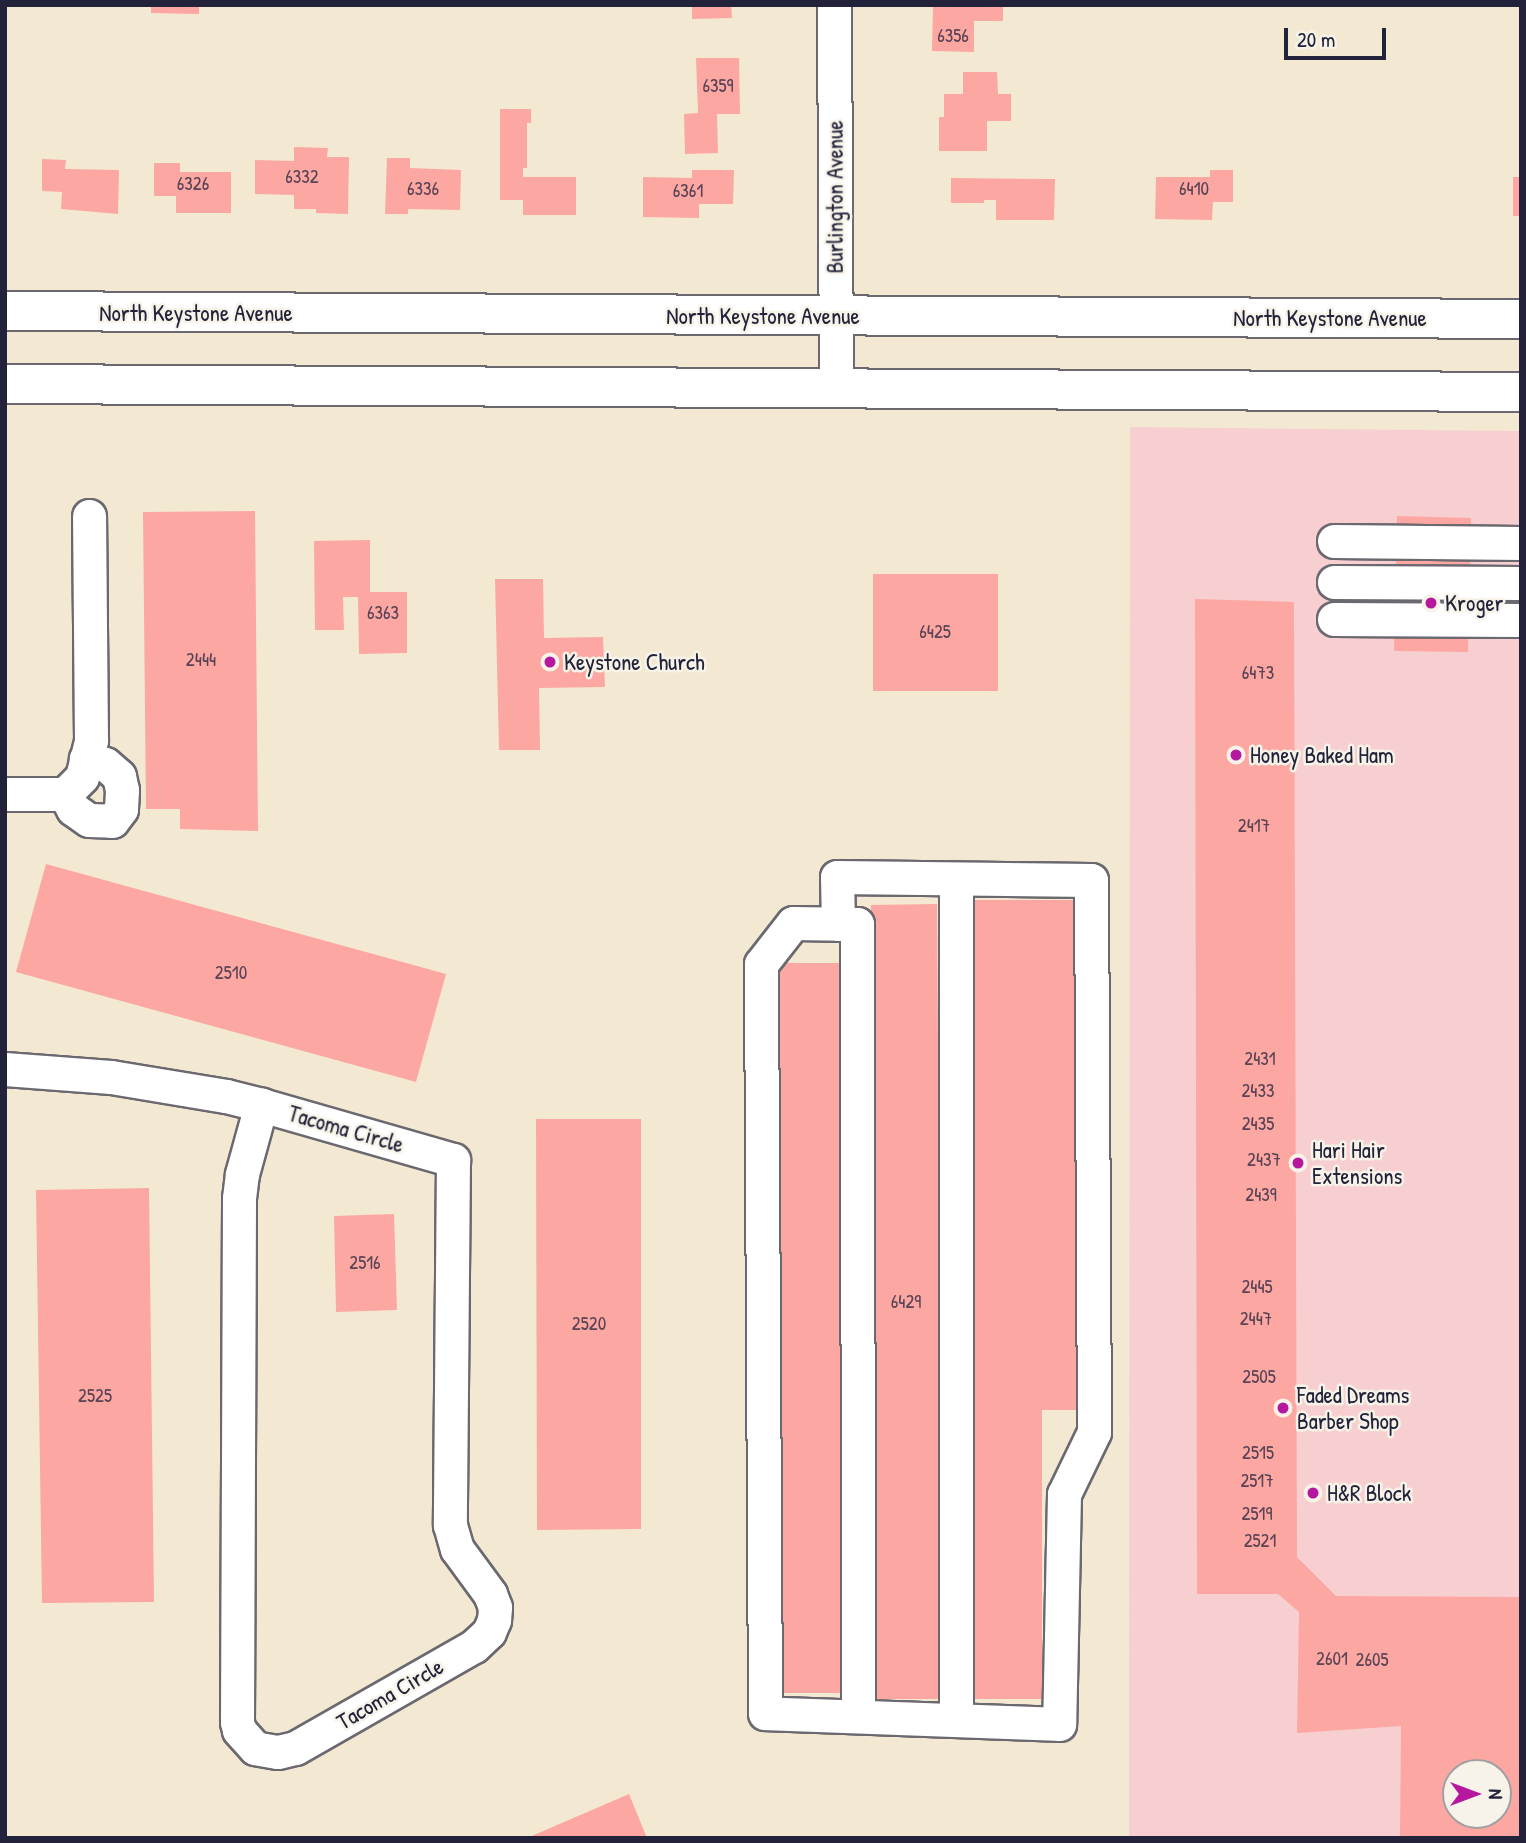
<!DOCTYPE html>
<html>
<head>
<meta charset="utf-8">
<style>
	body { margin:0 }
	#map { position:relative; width:1526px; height:1843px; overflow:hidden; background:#f3e9d3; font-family:"Patrick Hand",sans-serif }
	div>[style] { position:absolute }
	.built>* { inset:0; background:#f7cfd1 }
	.building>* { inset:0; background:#fca7a2 }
	.roads { filter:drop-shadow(2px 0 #6b6870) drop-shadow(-2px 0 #6b6870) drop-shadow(0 2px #6b6870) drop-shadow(0 -2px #6b6870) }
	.minor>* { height:33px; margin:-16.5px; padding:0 16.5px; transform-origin:16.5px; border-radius:16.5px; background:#fff }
	.major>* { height:38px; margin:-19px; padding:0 19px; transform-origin:19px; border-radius:19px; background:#fff }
	.dots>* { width:19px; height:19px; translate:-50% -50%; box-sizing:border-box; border:4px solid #f7f3e8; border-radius:50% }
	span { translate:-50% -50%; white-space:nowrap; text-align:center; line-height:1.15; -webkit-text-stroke:5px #f7f3e8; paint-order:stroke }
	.number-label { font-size:19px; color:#584355 }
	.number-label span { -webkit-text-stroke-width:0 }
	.street-label { font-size:23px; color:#22223b }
	.poi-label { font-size:23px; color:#22223b }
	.left { translate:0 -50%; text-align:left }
	.frame { position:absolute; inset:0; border:7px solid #22223b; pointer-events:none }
	.north { position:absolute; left:1442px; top:1759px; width:70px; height:70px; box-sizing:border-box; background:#f7f3e8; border:2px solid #a29fa3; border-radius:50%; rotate:90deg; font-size:19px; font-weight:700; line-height:28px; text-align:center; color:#22223b }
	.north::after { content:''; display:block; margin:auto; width:24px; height:32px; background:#b5179e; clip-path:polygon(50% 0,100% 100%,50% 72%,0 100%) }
	.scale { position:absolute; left:1284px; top:28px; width:102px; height:32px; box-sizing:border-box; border:4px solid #22223b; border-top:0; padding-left:9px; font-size:21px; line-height:24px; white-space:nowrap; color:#22223b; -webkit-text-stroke:5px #f7f3e8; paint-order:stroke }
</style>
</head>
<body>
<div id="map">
	<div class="built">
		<div style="clip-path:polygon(evenodd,1130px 427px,1521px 431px,1521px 1838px,1129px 1838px,1130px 427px,1456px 1773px,1498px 1773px,1498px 1815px,1456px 1815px,1456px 1773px)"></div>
	</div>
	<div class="building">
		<div style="clip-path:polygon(151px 5px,199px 5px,199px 14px,151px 13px)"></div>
		<div style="clip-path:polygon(692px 5px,731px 5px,732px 18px,692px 19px)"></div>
		<div style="clip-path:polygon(933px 5px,1003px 5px,1003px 21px,974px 21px,974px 52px,932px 51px)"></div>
		<div style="clip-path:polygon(696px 58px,739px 58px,740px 114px,717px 114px,718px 153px,685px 154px,684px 114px,698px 113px)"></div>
		<div style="clip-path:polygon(963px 72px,997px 72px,998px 94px,1011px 94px,1011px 121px,987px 121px,987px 151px,939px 151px,939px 117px,944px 117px,944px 94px,963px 94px)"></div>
		<div style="clip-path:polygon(500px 109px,531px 109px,531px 123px,527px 123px,527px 168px,523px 168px,523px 177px,576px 177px,576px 215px,523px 215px,523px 200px,500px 200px)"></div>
		<div style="clip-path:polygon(294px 147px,328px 148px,327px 157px,349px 157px,348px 214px,316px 213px,316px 209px,294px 209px,294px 195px,255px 194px,255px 160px,294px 161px)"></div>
		<div style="clip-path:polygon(387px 158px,410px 158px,410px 168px,461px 170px,460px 210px,408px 209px,408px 214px,385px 214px)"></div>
		<div style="clip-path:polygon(42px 159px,66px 160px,65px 169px,119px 170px,118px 214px,61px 209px,62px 192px,42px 191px)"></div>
		<div style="clip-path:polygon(154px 163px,180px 163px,180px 172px,231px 172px,231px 213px,176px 213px,176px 196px,154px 196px)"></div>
		<div style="clip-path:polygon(692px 170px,734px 170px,733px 204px,699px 204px,699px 218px,643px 217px,643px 177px,692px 178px)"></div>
		<div style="clip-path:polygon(1210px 170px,1233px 170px,1233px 202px,1213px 202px,1212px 220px,1155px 219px,1156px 177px,1210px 177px)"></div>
		<div style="clip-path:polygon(1513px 177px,1521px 177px,1521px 216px,1513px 216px)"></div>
		<div style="clip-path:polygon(951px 178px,1055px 179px,1054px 220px,996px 220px,996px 200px,984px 200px,984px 203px,951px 203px)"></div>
		<div style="clip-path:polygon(255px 511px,258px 831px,180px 829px,180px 809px,146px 809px,143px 512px)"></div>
		<div style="clip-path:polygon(1397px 516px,1471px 518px,1468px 652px,1394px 651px)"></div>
		<div style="clip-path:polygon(370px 540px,370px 592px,407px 592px,407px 653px,359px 654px,358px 597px,343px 597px,344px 630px,315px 630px,314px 541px)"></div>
		<div style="clip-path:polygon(873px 574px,998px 574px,998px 691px,873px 691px)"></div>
		<div style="clip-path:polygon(495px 579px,543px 579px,544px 638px,603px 637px,605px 687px,539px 688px,540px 750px,499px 750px)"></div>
		<div style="clip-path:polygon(evenodd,1195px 599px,1294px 602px,1297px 1557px,1336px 1596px,1521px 1597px,1521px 1838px,1400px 1838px,1401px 1726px,1297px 1733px,1299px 1612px,1278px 1594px,1197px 1594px,1195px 599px,1456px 1773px,1498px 1773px,1498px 1815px,1456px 1815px,1456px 1773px)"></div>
		<div style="clip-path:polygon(46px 864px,446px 974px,416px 1082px,16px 972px)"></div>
		<div style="clip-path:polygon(967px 900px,1077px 900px,1077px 1410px,1042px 1410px,1042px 1699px,969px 1699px)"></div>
		<div style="clip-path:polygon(937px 904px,943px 1699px,876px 1699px,871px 905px)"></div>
		<div style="clip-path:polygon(770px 963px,840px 963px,842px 1693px,772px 1693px)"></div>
		<div style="clip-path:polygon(536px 1119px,641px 1119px,641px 1529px,537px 1530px)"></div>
		<div style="clip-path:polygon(149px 1188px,154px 1602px,42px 1603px,36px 1190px)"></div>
		<div style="clip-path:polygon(394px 1214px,397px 1310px,336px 1312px,334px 1216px)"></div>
		<div style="clip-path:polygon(629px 1794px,647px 1838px,527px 1838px)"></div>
	</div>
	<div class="roads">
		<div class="minor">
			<div style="left:834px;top:5px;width:384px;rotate:89.7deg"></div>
			<div style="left:1334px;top:541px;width:187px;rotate:0.6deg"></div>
			<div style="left:1334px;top:582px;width:187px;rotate:0.3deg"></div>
			<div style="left:1334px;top:619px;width:187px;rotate:0.3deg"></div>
			<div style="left:5px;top:794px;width:60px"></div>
			<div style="left:65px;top:794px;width:24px;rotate:-45deg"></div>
			<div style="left:82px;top:777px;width:38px;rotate:-76deg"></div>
			<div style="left:91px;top:740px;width:224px;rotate:-90.5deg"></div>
			<div style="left:65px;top:794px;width:17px;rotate:62deg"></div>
			<div style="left:73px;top:809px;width:19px;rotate:35deg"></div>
			<div style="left:89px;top:820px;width:23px;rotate:2deg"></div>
			<div style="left:112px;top:821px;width:15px;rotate:-53deg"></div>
			<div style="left:121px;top:809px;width:19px;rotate:-87deg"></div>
			<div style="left:122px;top:790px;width:14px;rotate:-102deg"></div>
			<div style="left:119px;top:776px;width:18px;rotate:-139deg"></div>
			<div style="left:105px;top:764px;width:20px;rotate:-165deg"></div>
			<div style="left:838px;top:924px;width:47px;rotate:-91.2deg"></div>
			<div style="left:837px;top:877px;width:254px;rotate:0.7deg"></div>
			<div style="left:1091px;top:880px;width:552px;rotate:89.69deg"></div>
			<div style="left:1094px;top:1432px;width:69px;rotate:115.8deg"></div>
			<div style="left:1064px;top:1494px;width:230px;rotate:91.2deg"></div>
			<div style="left:1059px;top:1724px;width:294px;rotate:-177.9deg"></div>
			<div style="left:765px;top:1713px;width:749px;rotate:-90.31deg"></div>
			<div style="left:761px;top:964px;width:52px;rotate:-52deg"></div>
			<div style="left:793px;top:923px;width:64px;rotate:0.9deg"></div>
			<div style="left:857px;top:924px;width:792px;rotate:89.93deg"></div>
			<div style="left:5px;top:1069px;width:106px;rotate:4.3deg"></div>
			<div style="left:111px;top:1077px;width:117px;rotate:9.4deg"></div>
			<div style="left:226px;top:1096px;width:36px;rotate:14deg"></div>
			<div style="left:261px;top:1105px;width:200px;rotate:16deg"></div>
			<div style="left:453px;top:1160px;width:365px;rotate:90.5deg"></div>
			<div style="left:450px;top:1525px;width:25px;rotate:74deg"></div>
			<div style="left:457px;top:1549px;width:56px;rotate:53.7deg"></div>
			<div style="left:490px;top:1594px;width:14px;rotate:69deg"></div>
			<div style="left:495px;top:1607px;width:13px;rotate:94deg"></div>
			<div style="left:494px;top:1620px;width:13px;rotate:113deg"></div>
			<div style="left:489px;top:1632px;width:21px;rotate:137deg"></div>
			<div style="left:474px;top:1646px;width:206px;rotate:150.3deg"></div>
			<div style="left:295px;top:1748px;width:18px;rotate:167deg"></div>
			<div style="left:277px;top:1752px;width:22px;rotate:-170deg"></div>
			<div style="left:255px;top:1748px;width:24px;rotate:-132deg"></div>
			<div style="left:239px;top:1730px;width:8px;rotate:-104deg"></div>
			<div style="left:237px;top:1722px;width:524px;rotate:-89.78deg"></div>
			<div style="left:239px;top:1198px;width:24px;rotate:-83deg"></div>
			<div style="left:242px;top:1174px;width:72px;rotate:-74.6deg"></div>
			<div style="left:956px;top:1720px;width:841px;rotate:-90deg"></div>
		</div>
		<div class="major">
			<div style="left:5px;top:311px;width:1516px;rotate:0.3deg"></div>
			<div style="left:5px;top:384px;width:1516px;rotate:0.3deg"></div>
		</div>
	</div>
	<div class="dots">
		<div style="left:1431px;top:603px;background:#b5179e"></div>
		<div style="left:550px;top:662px;background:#b5179e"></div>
		<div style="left:1236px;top:755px;background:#b5179e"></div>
		<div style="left:1298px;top:1163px;background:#b5179e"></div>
		<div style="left:1283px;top:1408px;background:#b5179e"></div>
		<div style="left:1313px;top:1493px;background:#b5179e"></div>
	</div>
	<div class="number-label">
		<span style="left:953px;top:36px">6356</span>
		<span style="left:718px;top:86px">6359</span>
		<span style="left:302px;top:177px">6332</span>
		<span style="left:193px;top:184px">6326</span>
		<span style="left:423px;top:189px">6336</span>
		<span style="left:1194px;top:189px">6410</span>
		<span style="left:688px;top:191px">6361</span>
		<span style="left:383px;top:613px">6363</span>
		<span style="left:935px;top:632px">6425</span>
		<span style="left:201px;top:660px">2444</span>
		<span style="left:1258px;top:673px">6473</span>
		<span style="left:1254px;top:826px">2417</span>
		<span style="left:231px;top:973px">2510</span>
		<span style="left:1260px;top:1059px">2431</span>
		<span style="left:1258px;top:1091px">2433</span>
		<span style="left:1258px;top:1124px">2435</span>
		<span style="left:1264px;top:1160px">2437</span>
		<span style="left:1261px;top:1195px">2439</span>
		<span style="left:365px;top:1263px">2516</span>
		<span style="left:1257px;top:1287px">2445</span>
		<span style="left:906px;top:1302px">6429</span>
		<span style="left:1256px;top:1319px">2447</span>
		<span style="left:589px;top:1324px">2520</span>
		<span style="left:1259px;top:1377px">2505</span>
		<span style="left:95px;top:1396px">2525</span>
		<span style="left:1258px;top:1453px">2515</span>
		<span style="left:1257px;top:1481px">2517</span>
		<span style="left:1257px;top:1514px">2519</span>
		<span style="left:1260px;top:1541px">2521</span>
		<span style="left:1332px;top:1659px">2601</span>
		<span style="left:1372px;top:1660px">2605</span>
	</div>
	<div class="street-label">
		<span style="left:835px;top:197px;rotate:-90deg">Burlington Avenue</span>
		<span style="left:196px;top:313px">North Keystone Avenue</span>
		<span style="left:763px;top:316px">North Keystone Avenue</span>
		<span style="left:1330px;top:318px">North Keystone Avenue</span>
		<span style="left:346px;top:1129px;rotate:16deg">Tacoma Circle</span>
		<span style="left:390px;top:1694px;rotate:-30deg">Tacoma Circle</span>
	</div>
	<div class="poi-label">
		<span class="left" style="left:1445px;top:603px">Kroger</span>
		<span class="left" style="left:564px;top:662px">Keystone Church</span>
		<span class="left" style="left:1250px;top:755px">Honey Baked Ham</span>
		<span class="left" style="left:1312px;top:1163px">Hari Hair<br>Extensions</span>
		<span class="left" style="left:1297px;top:1408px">Faded Dreams<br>Barber Shop</span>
		<span class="left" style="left:1327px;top:1493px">H&amp;R Block</span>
	</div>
	<div class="frame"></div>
	<div class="north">N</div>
	<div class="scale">20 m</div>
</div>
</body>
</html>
